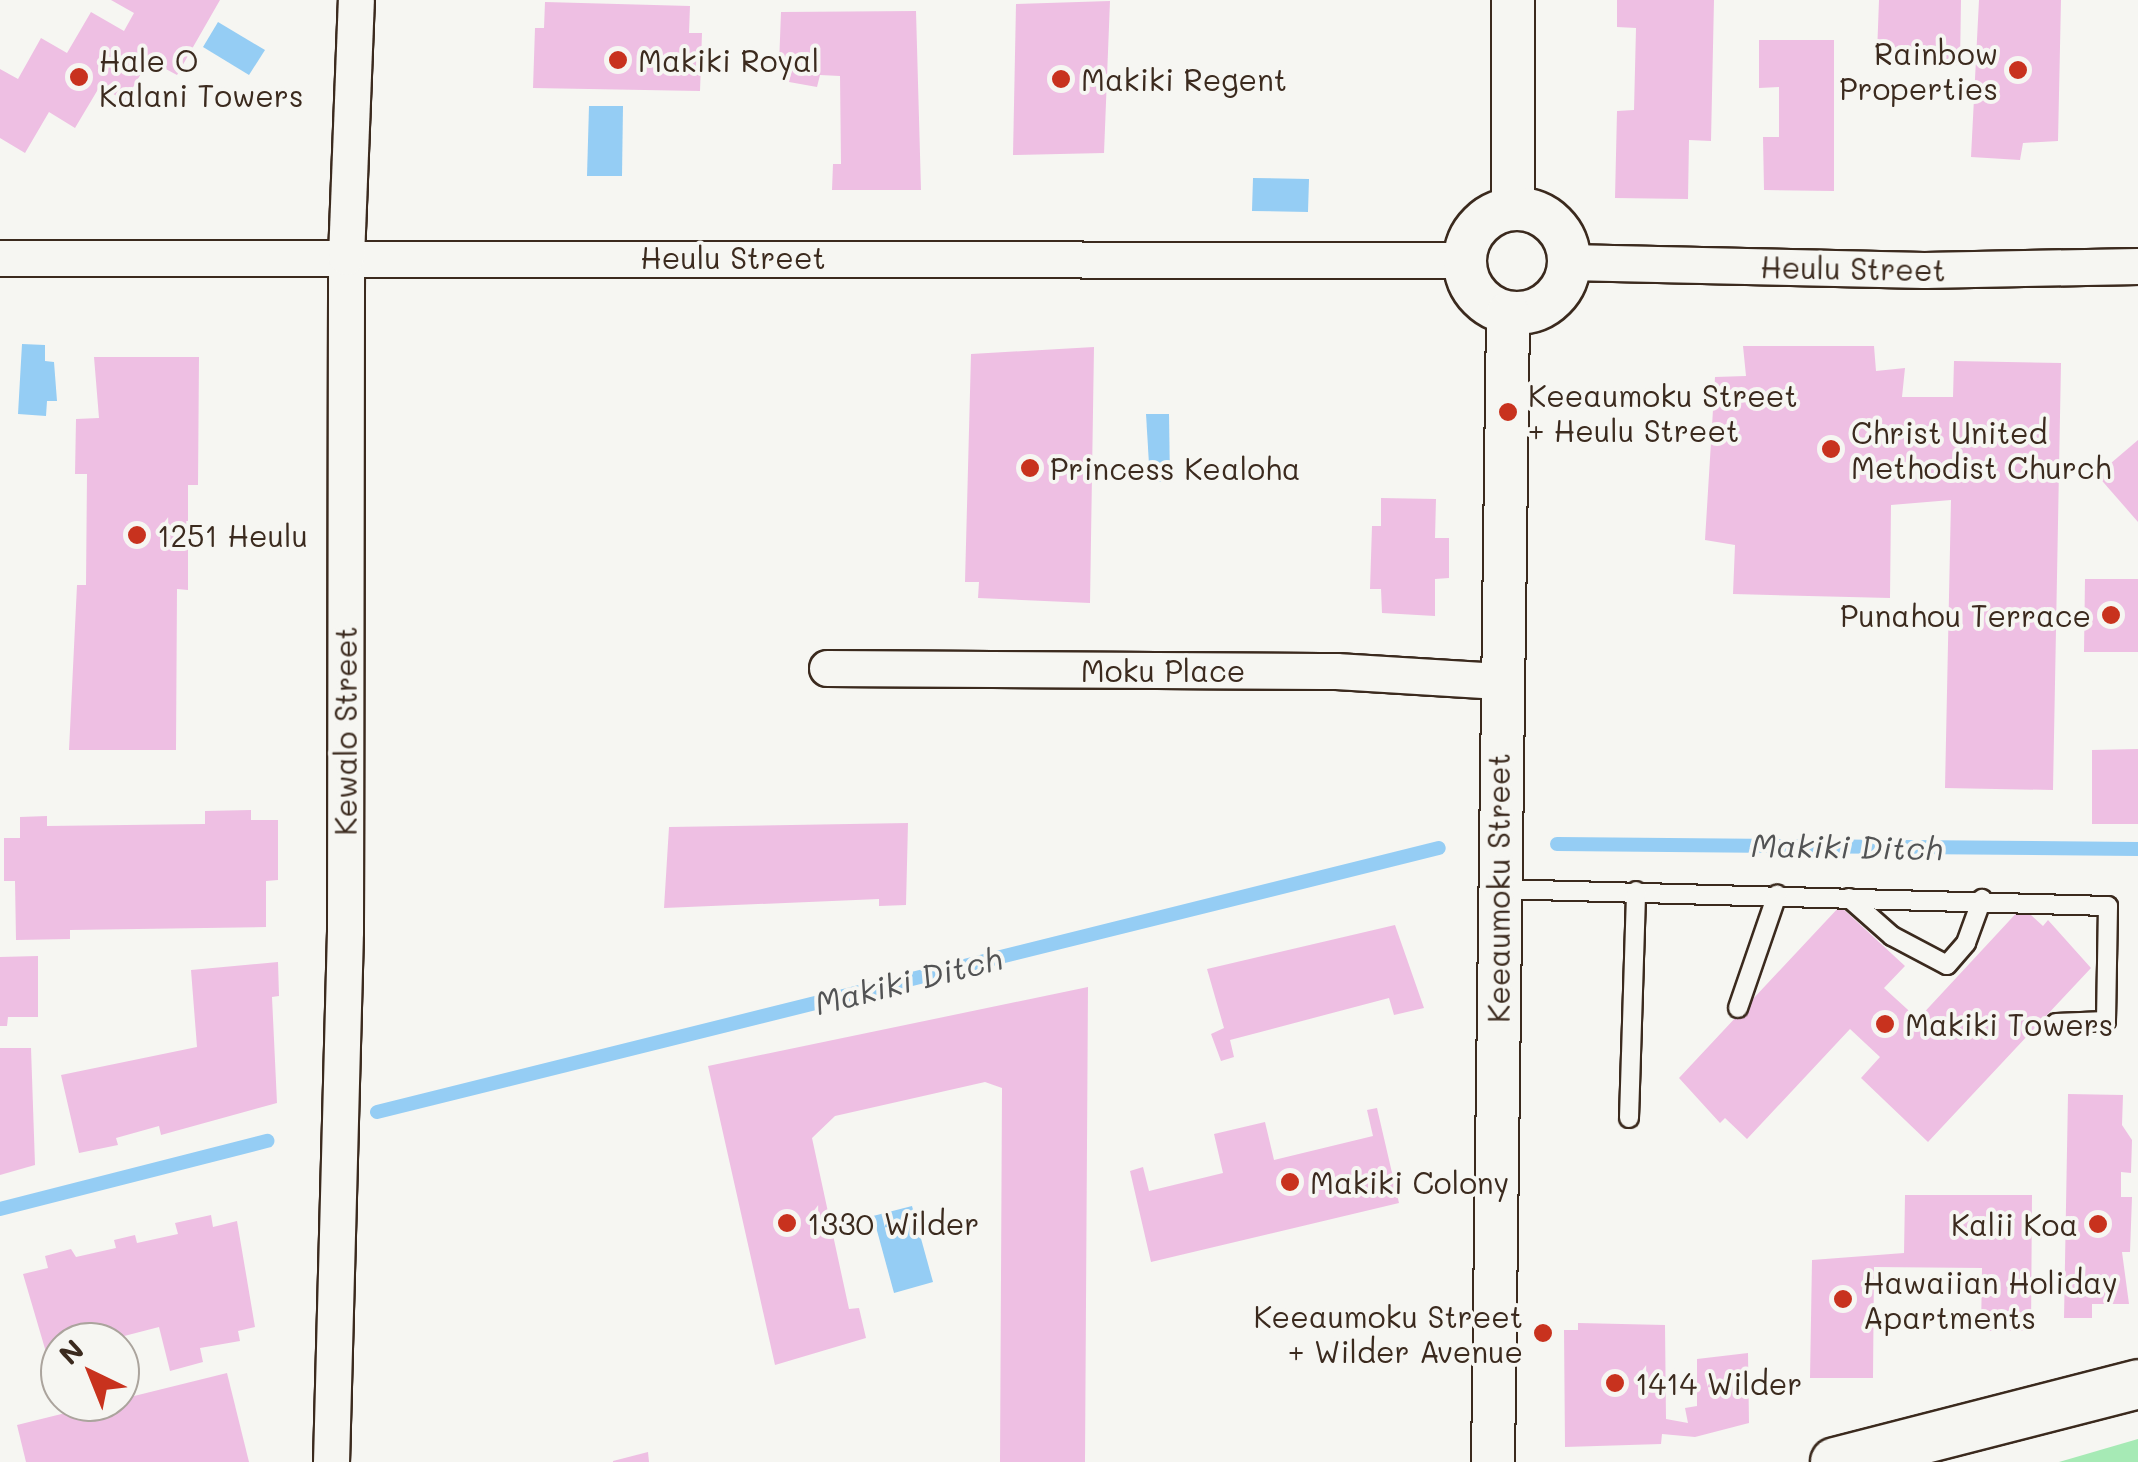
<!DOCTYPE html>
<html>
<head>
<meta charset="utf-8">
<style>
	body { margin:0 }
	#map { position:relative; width:2138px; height:1462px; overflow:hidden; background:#f6f6f2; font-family:Mali,sans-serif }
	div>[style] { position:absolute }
	.green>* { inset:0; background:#a6eab5 }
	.water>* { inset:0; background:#95cdf4 }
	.stream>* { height:14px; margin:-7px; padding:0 7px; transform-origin:7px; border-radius:7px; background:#95cdf4 }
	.building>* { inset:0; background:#eebfe3 }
	.roads { filter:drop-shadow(2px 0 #3b2a1e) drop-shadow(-2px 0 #3b2a1e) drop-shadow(0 2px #3b2a1e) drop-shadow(0 -2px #3b2a1e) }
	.service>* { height:18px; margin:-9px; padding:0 9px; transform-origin:9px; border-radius:9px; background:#f6f6f2 }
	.minor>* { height:35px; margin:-17.5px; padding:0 17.5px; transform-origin:17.5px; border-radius:17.5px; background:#f6f6f2 }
	.tertiary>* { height:42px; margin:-21px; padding:0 21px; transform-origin:21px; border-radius:21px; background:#f6f6f2 }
	.tertiary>.ring { margin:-21px; padding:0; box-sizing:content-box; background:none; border:42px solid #f6f6f2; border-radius:50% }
	.secondary>* { height:48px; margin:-24px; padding:0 24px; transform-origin:24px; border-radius:24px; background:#f6f6f2 }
	.dots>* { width:28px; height:28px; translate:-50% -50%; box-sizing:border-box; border:5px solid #f6f6f2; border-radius:50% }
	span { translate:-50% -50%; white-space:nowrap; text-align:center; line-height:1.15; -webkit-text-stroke:8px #f6f6f2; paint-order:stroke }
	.poi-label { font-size:30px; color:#3b2a1e }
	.right { translate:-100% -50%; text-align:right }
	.left { translate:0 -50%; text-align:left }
	.street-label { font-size:30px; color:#3b2a1e }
	.water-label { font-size:32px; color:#525354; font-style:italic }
	.north { position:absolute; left:40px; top:1322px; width:100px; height:100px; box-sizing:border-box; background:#f6f6f2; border:2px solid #aba49d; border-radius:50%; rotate:317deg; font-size:28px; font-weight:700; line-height:40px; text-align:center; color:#3b2a1e }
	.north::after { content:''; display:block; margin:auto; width:35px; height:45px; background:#c8321e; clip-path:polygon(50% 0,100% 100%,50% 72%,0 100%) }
</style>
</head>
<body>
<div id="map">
	<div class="green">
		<div style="clip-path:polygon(2138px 1439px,2138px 1462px,2059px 1462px)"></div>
	</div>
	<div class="water">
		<div style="clip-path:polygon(218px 22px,265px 50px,249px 75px,203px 47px)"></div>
		<div style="clip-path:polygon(589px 106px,623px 106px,622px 176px,587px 176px)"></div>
		<div style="clip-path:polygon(1253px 178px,1309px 179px,1308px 212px,1252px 211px)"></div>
		<div style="clip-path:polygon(22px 344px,45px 345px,45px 361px,54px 362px,57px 401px,47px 401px,46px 416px,18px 414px)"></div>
		<div style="clip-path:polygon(1146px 414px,1169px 414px,1170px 482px,1150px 481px)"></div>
		<div style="clip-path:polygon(912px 1206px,933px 1282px,894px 1293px,873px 1216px)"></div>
	</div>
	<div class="stream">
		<div style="left:1557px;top:844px;width:581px;rotate:0.49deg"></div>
		<div style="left:377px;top:1112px;width:1094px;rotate:-13.96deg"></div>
		<div style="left:0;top:1209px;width:276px;rotate:-14.3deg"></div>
	</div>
	<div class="building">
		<div style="clip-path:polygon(111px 0,220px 0,177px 75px,149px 60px,125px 101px,100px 86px,75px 128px,49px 112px,25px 153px,0 138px,0 69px,18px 79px,41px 38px,67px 53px,91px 12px,124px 31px,134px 13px)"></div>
		<div style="clip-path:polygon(1617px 0,1714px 0,1711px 141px,1689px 140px,1688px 199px,1615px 198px,1617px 111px,1634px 110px,1636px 28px,1617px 27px)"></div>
		<div style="clip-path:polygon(1879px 0,1961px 0,1960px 65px,1913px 67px,1913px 55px,1877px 54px)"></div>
		<div style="clip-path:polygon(1979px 0,2061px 0,2058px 141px,2023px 143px,2020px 160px,1971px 157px)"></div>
		<div style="clip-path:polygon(1110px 1px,1104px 153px,1013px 155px,1016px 4px)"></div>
		<div style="clip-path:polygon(545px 2px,690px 6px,689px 33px,702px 33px,700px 91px,533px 88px,535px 28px,544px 28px)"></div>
		<div style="clip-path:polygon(916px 11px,921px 190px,832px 190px,833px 164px,841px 164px,840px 76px,820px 75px,817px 87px,789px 82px,792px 70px,779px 65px,781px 12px)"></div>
		<div style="clip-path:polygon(1759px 40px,1834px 40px,1834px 191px,1764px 190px,1763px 137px,1779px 137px,1779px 87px,1759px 88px)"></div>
		<div style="clip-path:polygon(1743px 346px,1874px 346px,1876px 371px,1905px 368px,1902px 397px,1953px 397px,1954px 361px,2061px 363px,2053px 790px,1945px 788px,1951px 500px,1891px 505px,1890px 598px,1733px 594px,1735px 545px,1705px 540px,1715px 377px,1746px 376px)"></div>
		<div style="clip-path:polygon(1094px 347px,1090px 603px,978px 598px,979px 582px,965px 582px,971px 354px)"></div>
		<div style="clip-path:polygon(94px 357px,199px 357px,198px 485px,188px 485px,188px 590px,177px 589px,176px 750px,69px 750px,77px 585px,86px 585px,87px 474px,75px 474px,76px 419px,99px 418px)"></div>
		<div style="clip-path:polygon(2138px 440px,2138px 522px,2097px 475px)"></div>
		<div style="clip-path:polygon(1381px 498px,1436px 499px,1435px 538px,1449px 538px,1449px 578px,1435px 579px,1435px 616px,1382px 613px,1381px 589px,1370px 589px,1372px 526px,1381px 526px)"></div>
		<div style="clip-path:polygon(2085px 579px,2138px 579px,2138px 652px,2084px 652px)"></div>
		<div style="clip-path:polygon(2138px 749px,2138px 824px,2092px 824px,2092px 750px)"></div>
		<div style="clip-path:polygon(251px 810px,251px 820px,278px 820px,278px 880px,266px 881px,266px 927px,70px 930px,70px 939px,16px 940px,15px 881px,4px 881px,4px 838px,20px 838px,20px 817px,47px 816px,47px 826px,205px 824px,205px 811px)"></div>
		<div style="clip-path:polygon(908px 823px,906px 905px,879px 906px,879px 899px,664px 908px,669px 827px)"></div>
		<div style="clip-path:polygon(1840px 906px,1905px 966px,1884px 988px,1918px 1019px,2022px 907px,2043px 926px,2048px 920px,2091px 968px,1928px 1142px,1861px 1078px,1880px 1057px,1850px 1029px,1747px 1139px,1725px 1118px,1720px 1123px,1679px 1078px)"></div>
		<div style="clip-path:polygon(1395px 925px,1424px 1008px,1394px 1015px,1389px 998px,1230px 1040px,1234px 1057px,1221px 1061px,1211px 1034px,1224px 1028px,1207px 969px)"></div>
		<div style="clip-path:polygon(38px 956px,38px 1017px,8px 1017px,7px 1026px,0 1026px,0 957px)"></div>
		<div style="clip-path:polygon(278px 962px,279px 996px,272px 997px,277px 1103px,161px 1135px,159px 1126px,116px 1138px,118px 1145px,79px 1153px,61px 1075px,197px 1047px,191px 970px)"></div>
		<div style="clip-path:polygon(1088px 987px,1085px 1462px,1000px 1462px,1002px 1088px,985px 1082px,835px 1116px,812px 1138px,849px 1309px,859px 1308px,866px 1338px,775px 1365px,708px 1066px)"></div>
		<div style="clip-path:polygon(0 1048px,31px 1048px,35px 1165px,0 1175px)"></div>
		<div style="clip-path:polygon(2068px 1094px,2123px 1095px,2122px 1125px,2132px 1140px,2131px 1173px,2121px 1172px,2121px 1197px,2132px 1197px,2130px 1252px,2122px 1252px,2129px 1304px,2092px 1304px,2092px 1318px,2064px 1318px)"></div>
		<div style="clip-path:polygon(1377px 1108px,1399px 1203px,1151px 1262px,1130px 1171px,1143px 1167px,1149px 1191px,1223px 1173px,1214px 1134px,1265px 1122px,1274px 1160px,1373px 1136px,1367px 1110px)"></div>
		<div style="clip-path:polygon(1905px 1195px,2032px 1195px,2031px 1331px,1981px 1331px,1982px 1268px,1874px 1267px,1873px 1378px,1810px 1378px,1812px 1260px,1904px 1253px)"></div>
		<div style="clip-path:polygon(211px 1215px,213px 1227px,237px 1221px,255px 1327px,238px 1331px,240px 1341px,200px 1348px,203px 1362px,170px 1371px,159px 1327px,101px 1342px,60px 1342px,60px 1375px,53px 1376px,23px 1274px,48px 1268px,45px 1256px,71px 1249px,76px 1257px,116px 1248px,114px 1240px,135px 1235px,137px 1243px,178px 1234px,175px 1223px)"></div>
		<div style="clip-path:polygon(1578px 1323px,1665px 1325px,1666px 1419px,1688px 1423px,1685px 1408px,1697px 1406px,1697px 1359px,1748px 1353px,1749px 1423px,1695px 1437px,1662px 1434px,1661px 1444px,1565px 1447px,1564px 1330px,1578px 1330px)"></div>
		<div style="clip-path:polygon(227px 1373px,249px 1462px,26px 1462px,17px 1425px)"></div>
		<div style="clip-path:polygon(648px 1452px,649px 1462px,613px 1462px,613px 1461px)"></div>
	</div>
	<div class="roads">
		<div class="service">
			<div style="left:1499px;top:889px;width:609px;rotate:1.6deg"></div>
			<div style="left:2108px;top:906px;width:115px;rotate:91deg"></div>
			<div style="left:2106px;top:1021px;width:50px;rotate:177.7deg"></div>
			<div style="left:1849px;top:898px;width:57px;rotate:41.5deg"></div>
			<div style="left:1892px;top:936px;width:62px;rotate:27.8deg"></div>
			<div style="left:1947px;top:965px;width:29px;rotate:-49deg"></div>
			<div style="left:1966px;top:943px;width:47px;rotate:-70deg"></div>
			<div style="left:1738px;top:1008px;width:120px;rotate:-71deg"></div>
			<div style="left:1629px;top:1118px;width:227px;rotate:-88.2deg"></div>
		</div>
		<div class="minor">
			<div style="left:0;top:258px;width:1466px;rotate:0.08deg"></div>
			<div style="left:1568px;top:262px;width:356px;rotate:1.3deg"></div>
			<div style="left:1924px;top:270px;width:214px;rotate:-1.1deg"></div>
			<div style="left:827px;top:668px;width:509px;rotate:0.34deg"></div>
			<div style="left:1336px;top:671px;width:163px;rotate:3.5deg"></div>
			<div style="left:331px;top:1462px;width:531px;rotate:-88.49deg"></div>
			<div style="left:345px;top:931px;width:674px;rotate:-89.91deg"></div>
			<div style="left:346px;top:257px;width:257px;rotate:-87.8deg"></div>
		</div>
		<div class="tertiary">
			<div style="left:1513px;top:0;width:206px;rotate:90deg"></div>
			<div class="ring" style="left:1465px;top:209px;width:62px;height:62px"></div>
			<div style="left:1493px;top:1462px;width:1149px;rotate:-89.25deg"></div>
		</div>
		<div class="secondary">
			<div style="left:1835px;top:1462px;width:313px;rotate:-14.4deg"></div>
		</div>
	</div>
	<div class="dots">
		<div style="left:618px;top:60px;background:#c8321e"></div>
		<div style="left:2018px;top:70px;background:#c8321e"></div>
		<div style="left:79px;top:77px;background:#c8321e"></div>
		<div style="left:1061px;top:79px;background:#c8321e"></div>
		<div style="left:1508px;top:412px;background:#c8321e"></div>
		<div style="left:1831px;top:449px;background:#c8321e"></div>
		<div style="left:1030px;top:468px;background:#c8321e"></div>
		<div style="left:137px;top:535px;background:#c8321e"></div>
		<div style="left:2111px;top:615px;background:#c8321e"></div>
		<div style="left:1885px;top:1024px;background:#c8321e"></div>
		<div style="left:1290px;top:1182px;background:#c8321e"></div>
		<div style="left:787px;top:1223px;background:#c8321e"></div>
		<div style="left:2098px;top:1224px;background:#c8321e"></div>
		<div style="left:1843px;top:1299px;background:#c8321e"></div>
		<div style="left:1543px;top:1333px;background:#c8321e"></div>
		<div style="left:1615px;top:1383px;background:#c8321e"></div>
	</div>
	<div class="poi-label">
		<span class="right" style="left:1998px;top:70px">Rainbow<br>Properties</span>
		<span class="left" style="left:99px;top:77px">Hale O<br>Kalani Towers</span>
		<span class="left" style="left:638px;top:60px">Makiki Royal</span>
		<span class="left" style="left:1081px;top:79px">Makiki Regent</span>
		<span class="left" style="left:1528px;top:412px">Keeaumoku Street<br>+ Heulu Street</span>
		<span class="left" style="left:1851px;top:449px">Christ United<br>Methodist Church</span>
		<span class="left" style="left:1050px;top:468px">Princess Kealoha</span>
		<span class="left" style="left:157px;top:535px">1251 Heulu</span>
		<span class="right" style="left:2091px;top:615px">Punahou Terrace</span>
		<span class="left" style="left:1905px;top:1024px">Makiki Towers</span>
		<span class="left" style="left:1310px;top:1182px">Makiki Colony</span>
		<span class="left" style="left:807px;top:1223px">1330 Wilder</span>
		<span class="right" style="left:2078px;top:1224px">Kalii Koa</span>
		<span class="left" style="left:1863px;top:1299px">Hawaiian Holiday<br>Apartments</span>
		<span class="right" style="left:1523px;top:1333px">Keeaumoku Street<br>+ Wilder Avenue</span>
		<span class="left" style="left:1635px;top:1383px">1414 Wilder</span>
	</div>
	<div class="street-label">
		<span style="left:733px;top:257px">Heulu Street</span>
		<span style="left:1853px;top:268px;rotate:1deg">Heulu Street</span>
		<span style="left:1163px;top:670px">Moku Place</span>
		<span style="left:345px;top:731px;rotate:-90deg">Kewalo Street</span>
		<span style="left:1498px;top:888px;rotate:-90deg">Keeaumoku Street</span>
	</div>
	<div class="water-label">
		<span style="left:1847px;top:846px;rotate:1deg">Makiki Ditch</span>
		<span style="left:908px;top:980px;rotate:-14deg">Makiki Ditch</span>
	</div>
	<div class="north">N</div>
</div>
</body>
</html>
